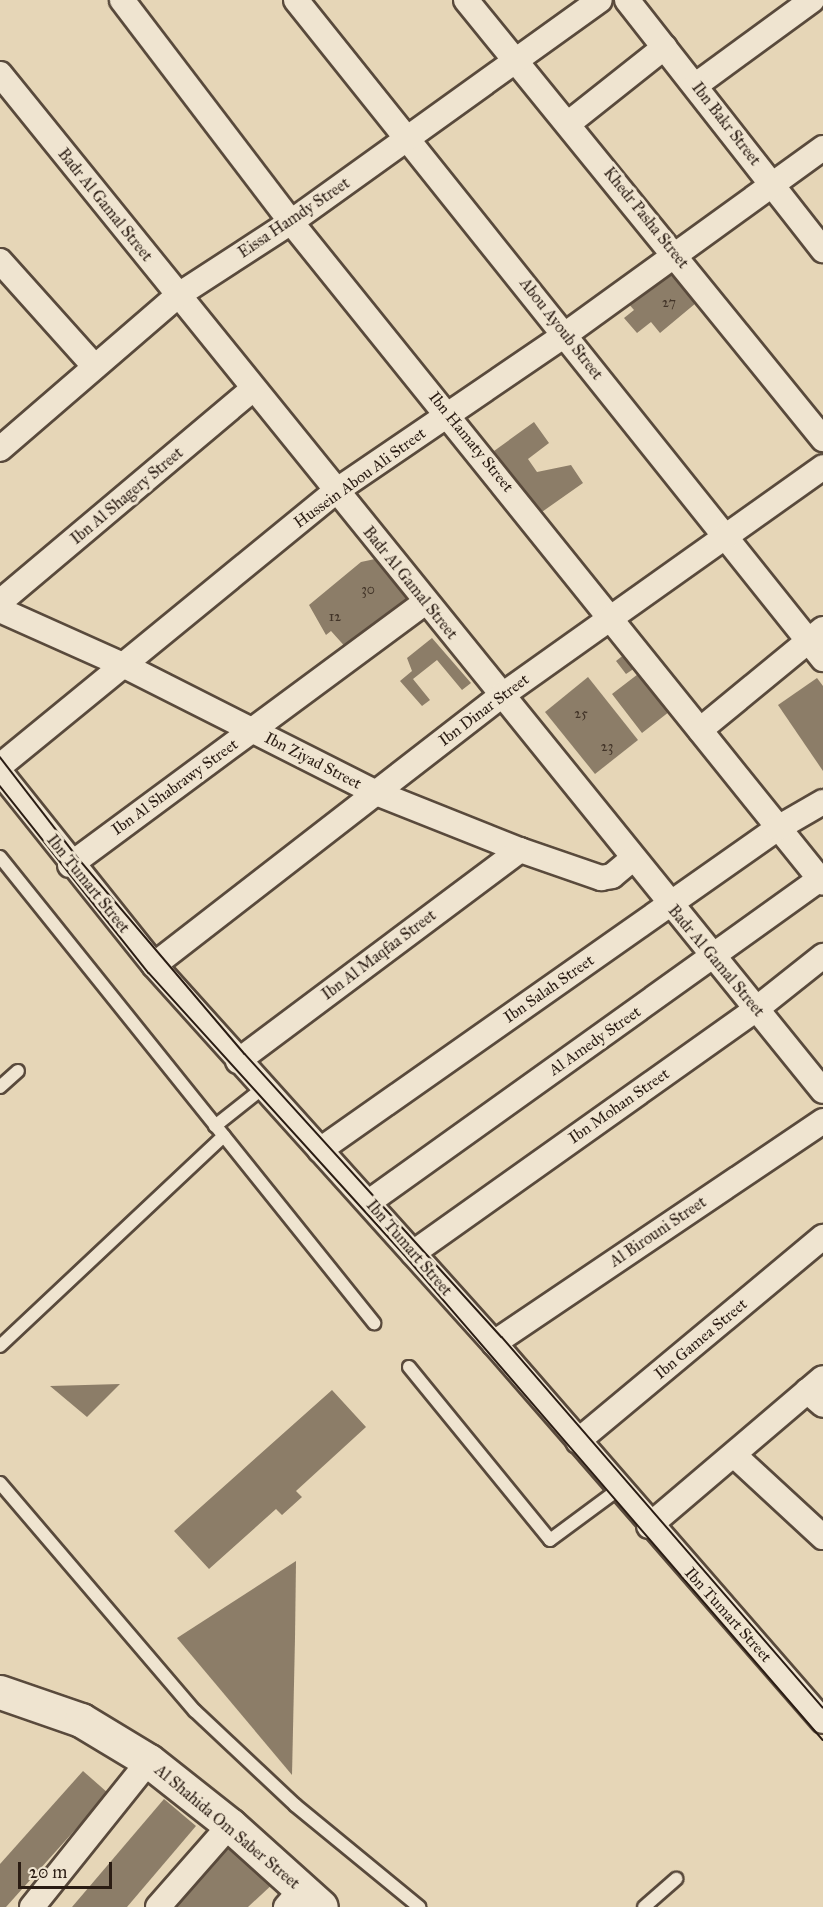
<!DOCTYPE html>
<html>
<head>
<meta charset="utf-8">
<style>
	body { margin:0 }
	#map { position:relative; width:823px; height:1907px; overflow:hidden; background:#e6d6b7; font-family:"IM FELL Great Primer",serif }
	div>[style] { position:absolute }
	.building>* { inset:0; background:#8c7d68 }
	.roads { filter:drop-shadow(2px 0 #594a3c) drop-shadow(-2px 0 #594a3c) drop-shadow(0 2px #594a3c) drop-shadow(0 -2px #594a3c) }
	.lane>* { height:12px; margin:-6px; padding:0 6px; transform-origin:6px; border-radius:6px; background:#efe4d0 }
	.street>* { height:24px; margin:-12px; padding:0 12px; transform-origin:12px; border-radius:12px; background:#efe4d0 }
	.secondary>* { height:33px; margin:-16.5px; padding:0 16.5px; transform-origin:16.5px; border-radius:16.5px; background:#efe4d0 }
	.tram>* { height:1.5px; margin:-0.75px; padding:0 0.75px; transform-origin:0.75px; border-radius:0.75px; background:#2a1c13 }
	span { translate:-50% -50%; white-space:nowrap; text-align:center; line-height:1.15; -webkit-text-stroke:6px #efe4d0; paint-order:stroke }
	.number-label { font-size:14px; color:#423428 }
	.number-label span { -webkit-text-stroke-width:0 }
	.street-label { font-size:16px; color:#2a1c13 }
	.scale { position:absolute; left:18px; top:1862px; width:94px; height:27px; box-sizing:border-box; border:3px solid #2a1c13; border-top:0; padding-left:8px; font-size:18px; line-height:21px; white-space:nowrap; color:#2a1c13; -webkit-text-stroke:4px #efe4d0; paint-order:stroke }
</style>
</head>
<body>
<div id="map">
	<div class="building">
		<div style="clip-path:polygon(667px 268px,696px 303px,660px 333px,651px 322px,637px 333px,624px 318px,634px 310px,627px 302px)"></div>
		<div style="clip-path:polygon(534px 422px,549px 443px,528px 459px,537px 472px,571px 465px,583px 483px,539px 514px,494px 451px)"></div>
		<div style="clip-path:polygon(375px 559px,410px 600px,349px 651px,331px 631px,326px 635px,309px 605px,361px 562px)"></div>
		<div style="clip-path:polygon(432px 638px,471px 683px,462px 690px,437px 660px,413px 679px,430px 700px,422px 706px,400px 681px,412px 671px,407px 658px)"></div>
		<div style="clip-path:polygon(630px 650px,674px 708px,642px 733px,612px 694px,642px 671px,638px 666px,626px 674px,616px 661px)"></div>
		<div style="clip-path:polygon(588px 677px,638px 740px,595px 774px,545px 712px)"></div>
		<div style="clip-path:polygon(817px 678px,823px 686px,823px 771px,778px 705px)"></div>
		<div style="clip-path:polygon(120px 1384px,87px 1417px,50px 1386px)"></div>
		<div style="clip-path:polygon(332px 1390px,366px 1427px,296px 1491px,302px 1497px,282px 1515px,276px 1509px,209px 1569px,174px 1531px)"></div>
		<div style="clip-path:polygon(296px 1561px,295px 1638px,292px 1775px,177px 1638px)"></div>
		<div style="clip-path:polygon(83px 1771px,108px 1793px,6px 1907px,0 1907px,0 1864px)"></div>
		<div style="clip-path:polygon(164px 1799px,196px 1826px,127px 1907px,72px 1907px)"></div>
		<div style="clip-path:polygon(224px 1846px,276px 1881px,248px 1907px,170px 1907px)"></div>
	</div>
	<div class="roads">
		<div class="lane">
			<div style="left:0;top:857px;width:598px;rotate:51.25deg"></div>
			<div style="left:0;top:1087px;width:24px;rotate:-42deg"></div>
			<div style="left:215px;top:1126px;width:61px;rotate:-38.4deg"></div>
			<div style="left:0;top:1346px;width:307px;rotate:-43.2deg"></div>
			<div style="left:409px;top:1367px;width:223px;rotate:50.8deg"></div>
			<div style="left:550px;top:1540px;width:86px;rotate:-36.5deg"></div>
			<div style="left:0;top:1483px;width:300px;rotate:49.5deg"></div>
			<div style="left:195px;top:1711px;width:137px;rotate:43.2deg"></div>
			<div style="left:295px;top:1805px;width:161px;rotate:39.4deg"></div>
			<div style="left:644px;top:1907px;width:43px;rotate:-41.2deg"></div>
		</div>
		<div class="street">
			<div style="left:122px;top:0;width:279px;rotate:52.7deg"></div>
			<div style="left:291px;top:222px;width:848px;rotate:51.17deg"></div>
			<div style="left:296px;top:0;width:844px;rotate:51.35deg"></div>
			<div style="left:466px;top:0;width:566px;rotate:50.88deg"></div>
			<div style="left:627px;top:0;width:318px;rotate:51.9deg"></div>
			<div style="left:0;top:74px;width:1308px;rotate:51.02deg"></div>
			<div style="left:696px;top:85px;width:144px;rotate:-36.2deg"></div>
			<div style="left:569px;top:123px;width:122px;rotate:-38.4deg"></div>
			<div style="left:0;top:261px;width:142px;rotate:48.1deg"></div>
			<div style="left:0;top:449px;width:234px;rotate:-40.8deg"></div>
			<div style="left:177px;top:296px;width:136px;rotate:-33deg"></div>
			<div style="left:291px;top:222px;width:380px;rotate:-35.7deg"></div>
			<div style="left:0;top:602px;width:331px;rotate:-40.1deg"></div>
			<div style="left:0;top:610px;width:135px;rotate:24.1deg"></div>
			<div style="left:123px;top:665px;width:281px;rotate:26.8deg"></div>
			<div style="left:374px;top:792px;width:157px;rotate:21.7deg"></div>
			<div style="left:520px;top:850px;width:86px;rotate:19.1deg"></div>
			<div style="left:601px;top:878px;width:11px;rotate:-10deg"></div>
			<div style="left:612px;top:876px;width:26px;rotate:-40deg"></div>
			<div style="left:700px;top:730px;width:159px;rotate:-39.4deg"></div>
			<div style="left:0;top:766px;width:434px;rotate:-39.3deg"></div>
			<div style="left:336px;top:491px;width:278px;rotate:-34.3deg"></div>
			<div style="left:566px;top:334px;width:317px;rotate:-35.9deg"></div>
			<div style="left:0;top:772px;width:247px;rotate:51.4deg"></div>
			<div style="left:154px;top:965px;width:508px;rotate:48.03deg"></div>
			<div style="left:494px;top:1343px;width:501px;rotate:48.96deg"></div>
			<div style="left:70px;top:865px;width:442px;rotate:-36.5deg"></div>
			<div style="left:154px;top:965px;width:439px;rotate:-37.8deg"></div>
			<div style="left:501px;top:696px;width:395px;rotate:-35.4deg"></div>
			<div style="left:238px;top:1061px;width:352px;rotate:-36.8deg"></div>
			<div style="left:320px;top:1150px;width:560px;rotate:-35.11deg"></div>
			<div style="left:778px;top:828px;width:52px;rotate:-30deg"></div>
			<div style="left:369px;top:1202px;width:555px;rotate:-35.61deg"></div>
			<div style="left:413px;top:1253px;width:420px;rotate:-35.4deg"></div>
			<div style="left:755px;top:1010px;width:87px;rotate:-38.5deg"></div>
			<div style="left:494px;top:1343px;width:397px;rotate:-34deg"></div>
			<div style="left:807px;top:1391px;width:21px;rotate:41deg"></div>
			<div style="left:578px;top:1441px;width:319px;rotate:-39.8deg"></div>
			<div style="left:734px;top:1455px;width:121px;rotate:42.7deg"></div>
			<div style="left:649px;top:1526px;width:228px;rotate:-40.4deg"></div>
			<div style="left:32px;top:1907px;width:187px;rotate:-51.3deg"></div>
			<div style="left:158px;top:1907px;width:109px;rotate:-48.7deg"></div>
			<div style="left:286px;top:1907px;width:23px;rotate:-49deg"></div>
		</div>
		<div class="secondary">
			<div style="left:0;top:1692px;width:86px;rotate:19.1deg"></div>
			<div style="left:81px;top:1720px;width:79px;rotate:31.1deg"></div>
			<div style="left:149px;top:1761px;width:103px;rotate:38.3deg"></div>
			<div style="left:230px;top:1825px;width:122px;rotate:42deg"></div>
		</div>
	</div>
	<div class="tram">
		<div style="left:0;top:757px;width:128px;rotate:52.3deg"></div>
		<div style="left:78px;top:858px;width:257px;rotate:49.6deg"></div>
		<div style="left:245px;top:1054px;width:382px;rotate:47.8deg"></div>
		<div style="left:502px;top:1337px;width:490px;rotate:49.1deg"></div>
		<div style="left:0;top:786px;width:239px;rotate:51.5deg"></div>
		<div style="left:149px;top:973px;width:386px;rotate:47.8deg"></div>
		<div style="left:408px;top:1259px;width:635px;rotate:49.21deg"></div>
	</div>
	<div class="number-label">
		<span style="left:669px;top:303px">27</span>
		<span style="left:368px;top:590px">30</span>
		<span style="left:335px;top:617px">12</span>
		<span style="left:581px;top:714px">25</span>
		<span style="left:607px;top:747px">23</span>
	</div>
	<div class="street-label">
		<span style="left:726px;top:124px;rotate:52deg">Ibn Bakr Street</span>
		<span style="left:105px;top:205px;rotate:51deg">Badr Al Gamal Street</span>
		<span style="left:294px;top:218px;rotate:-34deg">Eissa Hamdy Street</span>
		<span style="left:646px;top:218px;rotate:51deg">Khedr Pasha Street</span>
		<span style="left:561px;top:329px;rotate:52deg">Abou Ayoub Street</span>
		<span style="left:471px;top:442px;rotate:51deg">Ibn Hamaty Street</span>
		<span style="left:360px;top:478px;rotate:-36deg">Hussein Abou Ali Street</span>
		<span style="left:127px;top:496px;rotate:-40deg">Ibn Al Shagery Street</span>
		<span style="left:410px;top:583px;rotate:51deg">Badr Al Gamal Street</span>
		<span style="left:484px;top:710px;rotate:-37deg">Ibn Dinar Street</span>
		<span style="left:313px;top:761px;rotate:27deg">Ibn Ziyad Street</span>
		<span style="left:175px;top:787px;rotate:-36deg">Ibn Al Shabrawy Street</span>
		<span style="left:88px;top:884px;rotate:51deg">Ibn Tumart Street</span>
		<span style="left:379px;top:955px;rotate:-37deg">Ibn Al Maqfaa Street</span>
		<span style="left:716px;top:961px;rotate:50deg">Badr Al Gamal Street</span>
		<span style="left:549px;top:989px;rotate:-35deg">Ibn Salah Street</span>
		<span style="left:595px;top:1041px;rotate:-35deg">Al Amedy Street</span>
		<span style="left:619px;top:1106px;rotate:-35deg">Ibn Mohan Street</span>
		<span style="left:658px;top:1232px;rotate:-34deg">Al Birouni Street</span>
		<span style="left:409px;top:1248px;rotate:49deg">Ibn Tumart Street</span>
		<span style="left:701px;top:1339px;rotate:-40deg">Ibn Gamea Street</span>
		<span style="left:728px;top:1615px;rotate:48deg">Ibn Tumart Street</span>
		<span style="left:227px;top:1827px;rotate:40deg">Al Shahida Om Saber Street</span>
	</div>
	<div class="scale">20 m</div>
</div>
</body>
</html>
